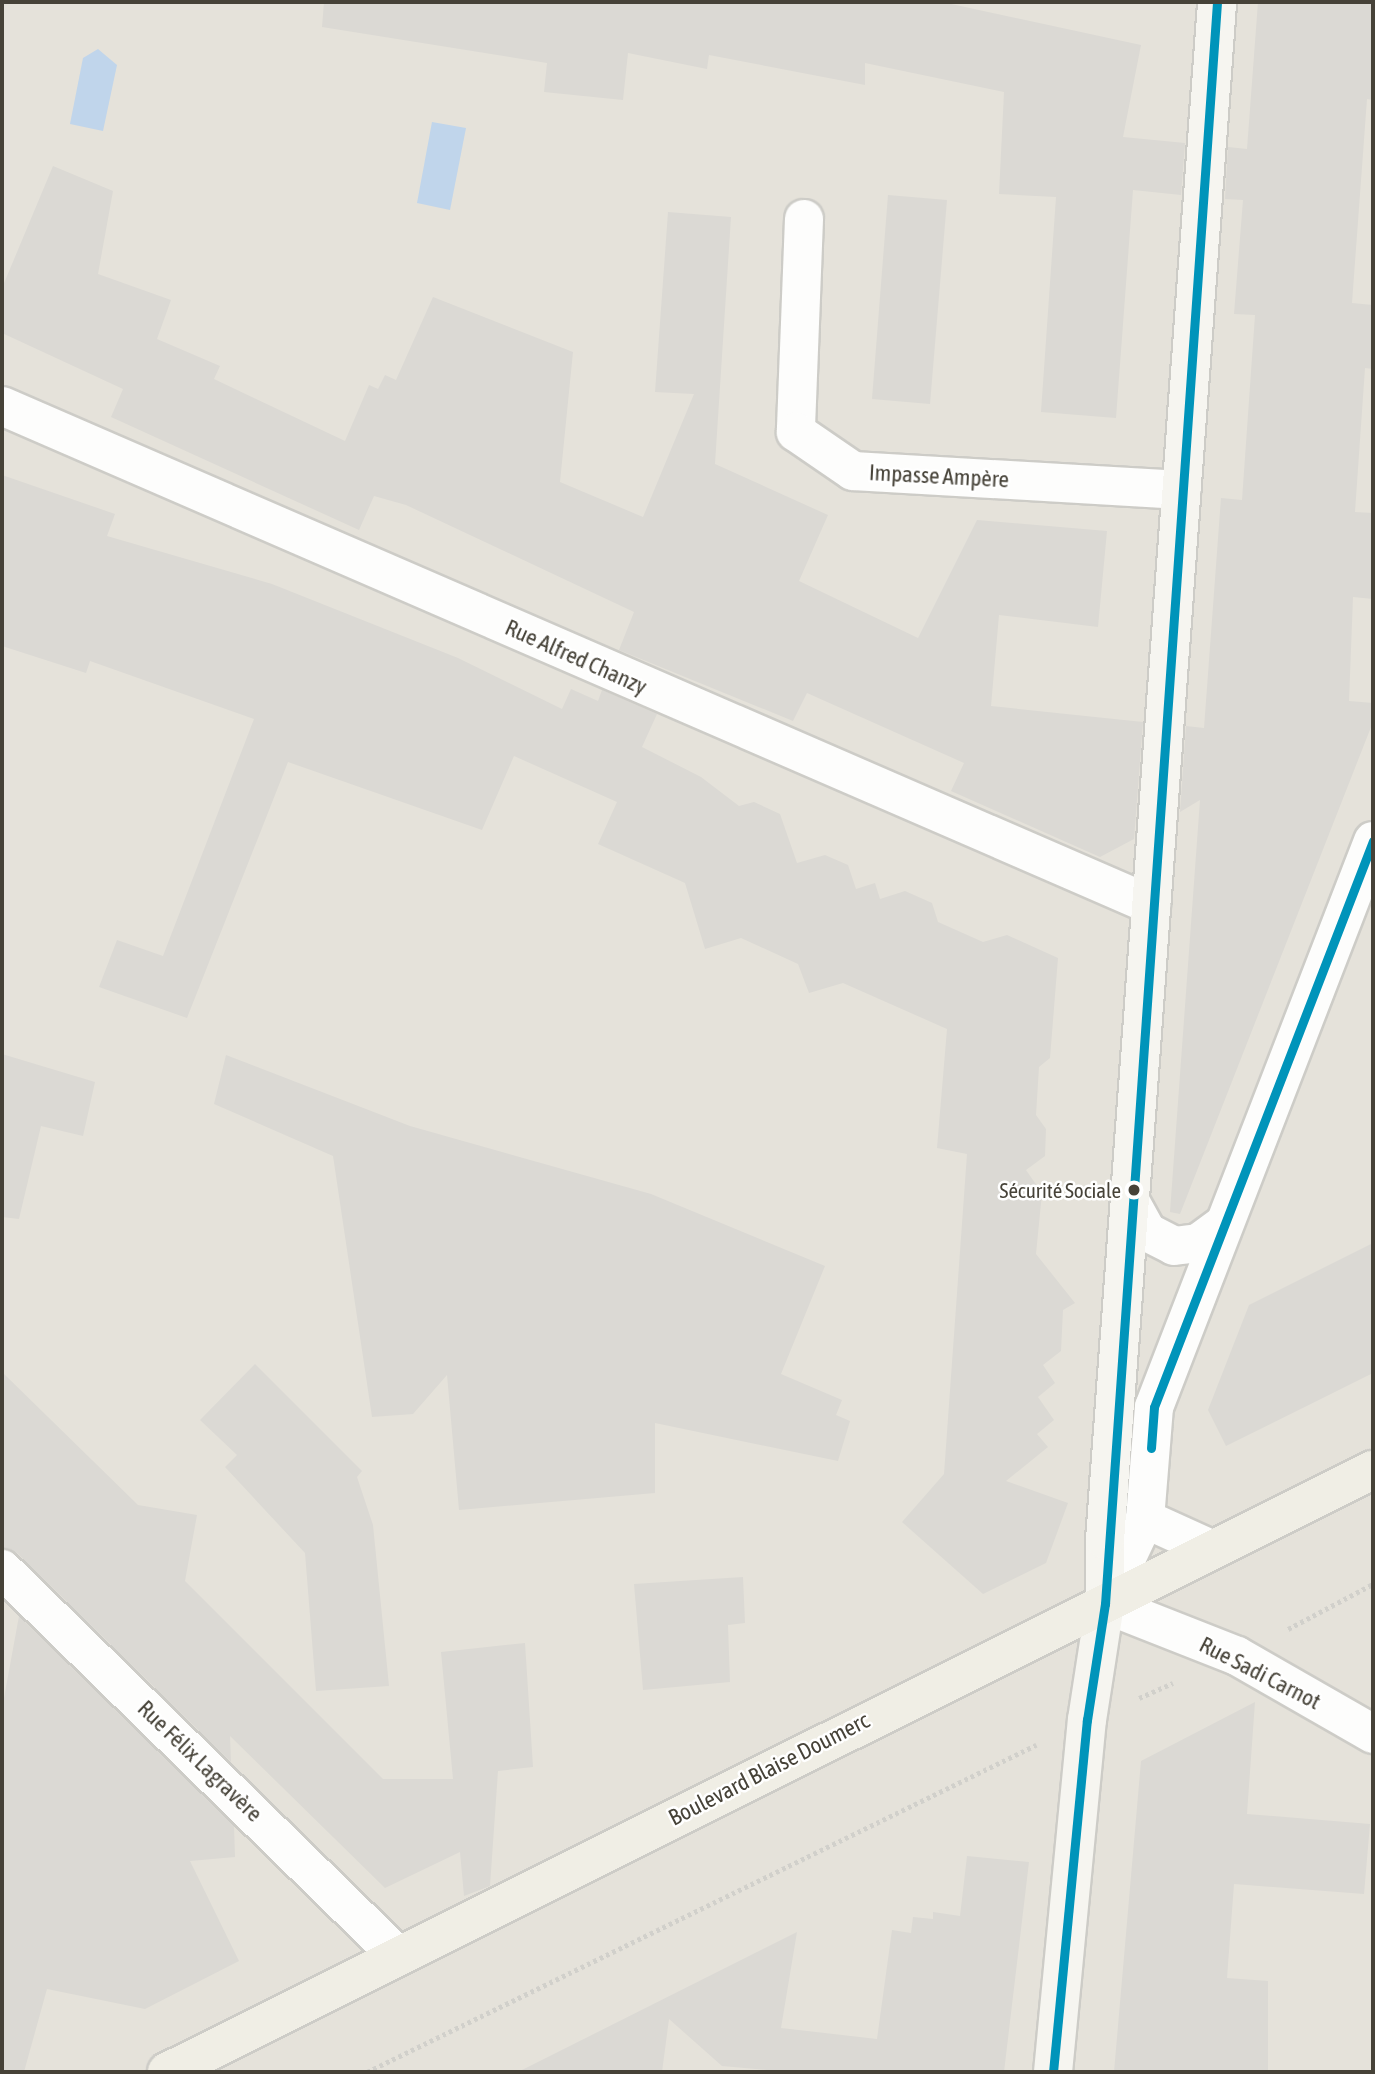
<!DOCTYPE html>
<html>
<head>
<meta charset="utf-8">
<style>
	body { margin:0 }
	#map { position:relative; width:1375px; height:2074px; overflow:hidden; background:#f1f0eb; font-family:"Asap Condensed",sans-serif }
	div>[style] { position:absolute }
	.residential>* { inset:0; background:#e5e2da }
	.water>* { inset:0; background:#c0d5eb }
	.building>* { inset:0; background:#dbd9d4 }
	.path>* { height:4.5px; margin-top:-2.25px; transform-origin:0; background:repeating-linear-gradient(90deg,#d1d0cb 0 3.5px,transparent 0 7px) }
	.roads { filter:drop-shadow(2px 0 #cdccc7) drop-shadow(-2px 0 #cdccc7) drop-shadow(0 2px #cdccc7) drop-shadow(0 -2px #cdccc7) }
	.street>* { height:38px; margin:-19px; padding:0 19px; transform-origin:19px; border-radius:19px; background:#fdfdfc }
	.secondary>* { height:38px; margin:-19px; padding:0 19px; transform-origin:19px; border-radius:19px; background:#f6f5f0 }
	.primary>* { height:38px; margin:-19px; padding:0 19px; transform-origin:19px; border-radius:19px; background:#f0eee5 }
	.bus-1>* { height:9px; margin:-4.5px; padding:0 4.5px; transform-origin:4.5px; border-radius:4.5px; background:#0094ba }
	.dots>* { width:19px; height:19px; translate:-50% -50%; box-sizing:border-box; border:4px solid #fff; border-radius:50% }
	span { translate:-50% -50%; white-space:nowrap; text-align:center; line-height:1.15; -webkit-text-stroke:5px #fff; paint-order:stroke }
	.bus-label { font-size:21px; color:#464238 }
	.right { translate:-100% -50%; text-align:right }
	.street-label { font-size:23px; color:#464238 }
	.frame { position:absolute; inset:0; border:4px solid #464238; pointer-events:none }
</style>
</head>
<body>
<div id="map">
	<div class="residential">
		<div style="clip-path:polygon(2px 2px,1373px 2px,1373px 2072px,2px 2072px)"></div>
	</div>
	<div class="water">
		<div style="clip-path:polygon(98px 49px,117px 65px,103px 131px,70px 124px,83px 58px)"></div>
		<div style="clip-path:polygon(432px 122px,466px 128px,450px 210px,417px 203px)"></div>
	</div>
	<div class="building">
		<div style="clip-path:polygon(324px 2px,942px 2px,1141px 45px,1123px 137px,1185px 143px,1181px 195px,1133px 190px,1116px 418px,1041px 412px,1056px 197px,999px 194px,1004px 92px,865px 63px,865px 85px,709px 55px,707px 69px,628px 53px,623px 100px,544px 92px,547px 63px,322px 27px)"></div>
		<div style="clip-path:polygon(1258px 2px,1373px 2px,1373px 100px,1367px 99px,1352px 303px,1373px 305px,1373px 369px,1365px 368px,1355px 512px,1373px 513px,1373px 599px,1353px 597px,1349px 701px,1373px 703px,1373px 722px,1180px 1214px,1170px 1212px,1200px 800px,1180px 812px,1186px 726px,1204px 728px,1221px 498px,1242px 500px,1255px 315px,1234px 314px,1243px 200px,1225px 199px,1228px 147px,1247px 149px)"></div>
		<div style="clip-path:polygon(53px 166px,113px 191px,98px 274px,171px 300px,157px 339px,220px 366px,214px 379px,345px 441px,369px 385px,378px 389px,385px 375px,396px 380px,433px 297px,573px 352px,560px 482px,643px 517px,694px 394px,655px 392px,668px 212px,731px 217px,715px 464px,828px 515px,799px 581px,918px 638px,977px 520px,1107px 531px,1098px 627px,999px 615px,991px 706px,1143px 722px,1134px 839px,1100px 857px,951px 791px,964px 763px,807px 693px,793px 721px,619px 650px,634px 612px,406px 505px,374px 496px,359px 530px,111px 417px,123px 389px,2px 333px,2px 288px)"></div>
		<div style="clip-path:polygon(888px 195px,947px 200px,930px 404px,872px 399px)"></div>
		<div style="clip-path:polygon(2px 475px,115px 514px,107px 536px,272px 584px,458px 658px,562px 709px,571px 689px,598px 701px,602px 690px,657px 714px,642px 747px,701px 777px,739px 806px,754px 802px,780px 814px,797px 863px,825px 855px,848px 865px,856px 889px,875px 883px,880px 899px,905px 891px,932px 903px,938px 922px,983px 942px,1007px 935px,1058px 958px,1050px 1058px,1039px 1067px,1036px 1115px,1046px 1129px,1045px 1156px,1026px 1170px,1042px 1193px,1036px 1254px,1075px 1303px,1063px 1310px,1061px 1351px,1043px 1365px,1055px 1383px,1038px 1397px,1054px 1420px,1037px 1434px,1048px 1447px,1006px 1481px,1068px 1503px,1046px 1563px,983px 1594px,902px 1522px,944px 1474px,967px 1154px,937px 1148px,947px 1029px,843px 983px,809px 993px,798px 964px,741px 938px,705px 949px,685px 883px,598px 844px,617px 802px,514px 756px,482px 830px,288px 762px,187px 1018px,99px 987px,117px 940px,163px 956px,254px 719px,90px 661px,86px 673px,2px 646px)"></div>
		<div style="clip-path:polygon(2px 1054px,95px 1082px,83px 1136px,41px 1126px,19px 1219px,2px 1217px)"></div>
		<div style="clip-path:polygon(226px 1055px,410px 1126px,651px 1194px,825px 1266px,781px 1374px,842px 1400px,836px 1415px,850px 1421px,838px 1461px,655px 1423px,655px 1493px,459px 1510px,447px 1375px,413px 1414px,372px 1417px,333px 1156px,214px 1104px)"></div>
		<div style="clip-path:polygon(1373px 1243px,1373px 1373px,1226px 1446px,1208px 1410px,1249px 1305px)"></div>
		<div style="clip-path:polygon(255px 1364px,362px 1471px,357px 1477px,373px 1525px,389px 1686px,316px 1691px,305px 1553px,225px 1467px,237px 1455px,200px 1420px)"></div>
		<div style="clip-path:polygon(2px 1372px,138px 1505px,197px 1515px,185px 1581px,383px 1779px,453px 1779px,441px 1652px,525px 1643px,533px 1767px,498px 1771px,490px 1886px,464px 1896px,460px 1852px,385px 1888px,230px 1736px,231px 1762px,17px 1553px,2px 1548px)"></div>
		<div style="clip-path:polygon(743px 1577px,745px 1623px,728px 1625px,730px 1682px,643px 1690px,634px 1584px)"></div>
		<div style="clip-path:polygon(19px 1616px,234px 1826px,235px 1857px,190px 1861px,239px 1961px,145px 2009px,47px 1989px,24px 2072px,2px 2072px,2px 1709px)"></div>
		<div style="clip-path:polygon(1255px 1702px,1247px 1814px,1370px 1824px,1364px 1894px,1234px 1884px,1227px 1978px,1268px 1981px,1268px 2072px,1114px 2072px,1141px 1761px)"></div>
		<div style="clip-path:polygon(967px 1856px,1029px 1862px,1004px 2072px,789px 2072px,722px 2066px,669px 2019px,662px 2072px,518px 2072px,797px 1932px,781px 2028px,877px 2039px,892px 1930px,911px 1933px,913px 1917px,933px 1919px,933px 1912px,960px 1916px)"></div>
	</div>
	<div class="path">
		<div style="left:1288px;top:1629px;width:96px;rotate:-27.9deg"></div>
		<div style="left:1139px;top:1698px;width:37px;rotate:-24deg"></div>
		<div style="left:367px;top:2072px;width:745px;rotate:-26.05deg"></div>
	</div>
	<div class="roads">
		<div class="street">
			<div style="left:804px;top:219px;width:213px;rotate:92.2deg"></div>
			<div style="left:796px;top:432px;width:69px;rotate:34.4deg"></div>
			<div style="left:853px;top:471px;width:329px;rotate:3.3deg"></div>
			<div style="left:2px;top:406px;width:1253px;rotate:23.47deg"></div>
			<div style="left:1373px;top:841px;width:607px;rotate:111.15deg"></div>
			<div style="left:1154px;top:1407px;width:112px;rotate:94.6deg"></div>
			<div style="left:1145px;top:1519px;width:94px;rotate:115.2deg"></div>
			<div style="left:1105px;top:1604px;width:142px;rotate:21.5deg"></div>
			<div style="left:1237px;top:1656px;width:157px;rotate:29.8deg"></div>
			<div style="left:1130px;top:1201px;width:35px;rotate:61deg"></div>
			<div style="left:1147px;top:1232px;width:30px;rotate:27deg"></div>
			<div style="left:1174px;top:1246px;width:24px;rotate:-7deg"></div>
			<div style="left:1198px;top:1243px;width:32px;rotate:-36deg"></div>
			<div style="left:1145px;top:1519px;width:72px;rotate:24.4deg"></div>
			<div style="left:2px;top:1569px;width:552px;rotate:44.34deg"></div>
		</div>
		<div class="secondary">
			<div style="left:1053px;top:2072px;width:354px;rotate:-84.5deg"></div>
			<div style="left:1087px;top:1720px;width:117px;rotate:-81.2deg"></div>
			<div style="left:1105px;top:1604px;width:64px;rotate:-90deg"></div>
			<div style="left:1105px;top:1540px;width:1542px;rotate:-85.83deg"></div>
		</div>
		<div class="primary">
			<div style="left:167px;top:2072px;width:1348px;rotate:-26.53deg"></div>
		</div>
	</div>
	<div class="bus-1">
		<div style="left:1151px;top:1448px;width:41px;rotate:-85.8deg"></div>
		<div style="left:1154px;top:1407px;width:607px;rotate:-68.85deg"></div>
		<div style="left:1053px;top:2072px;width:354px;rotate:-84.5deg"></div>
		<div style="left:1087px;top:1720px;width:117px;rotate:-81.2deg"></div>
		<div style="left:1105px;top:1604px;width:1606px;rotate:-86deg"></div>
	</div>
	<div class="dots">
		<div style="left:1134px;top:1190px;background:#464238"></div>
	</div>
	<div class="bus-label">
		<span class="right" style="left:1121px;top:1190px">Sécurité Sociale</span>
	</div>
	<div class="street-label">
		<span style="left:939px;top:476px;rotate:3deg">Impasse Ampère</span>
		<span style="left:576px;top:657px;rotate:24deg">Rue Alfred Chanzy</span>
		<span style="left:1260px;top:1673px;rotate:27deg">Rue Sadi Carnot</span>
		<span style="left:200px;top:1761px;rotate:44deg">Rue Félix Lagravère</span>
		<span style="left:769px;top:1769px;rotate:-27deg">Boulevard Blaise Doumerc</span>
	</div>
	<div class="frame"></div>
</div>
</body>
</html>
